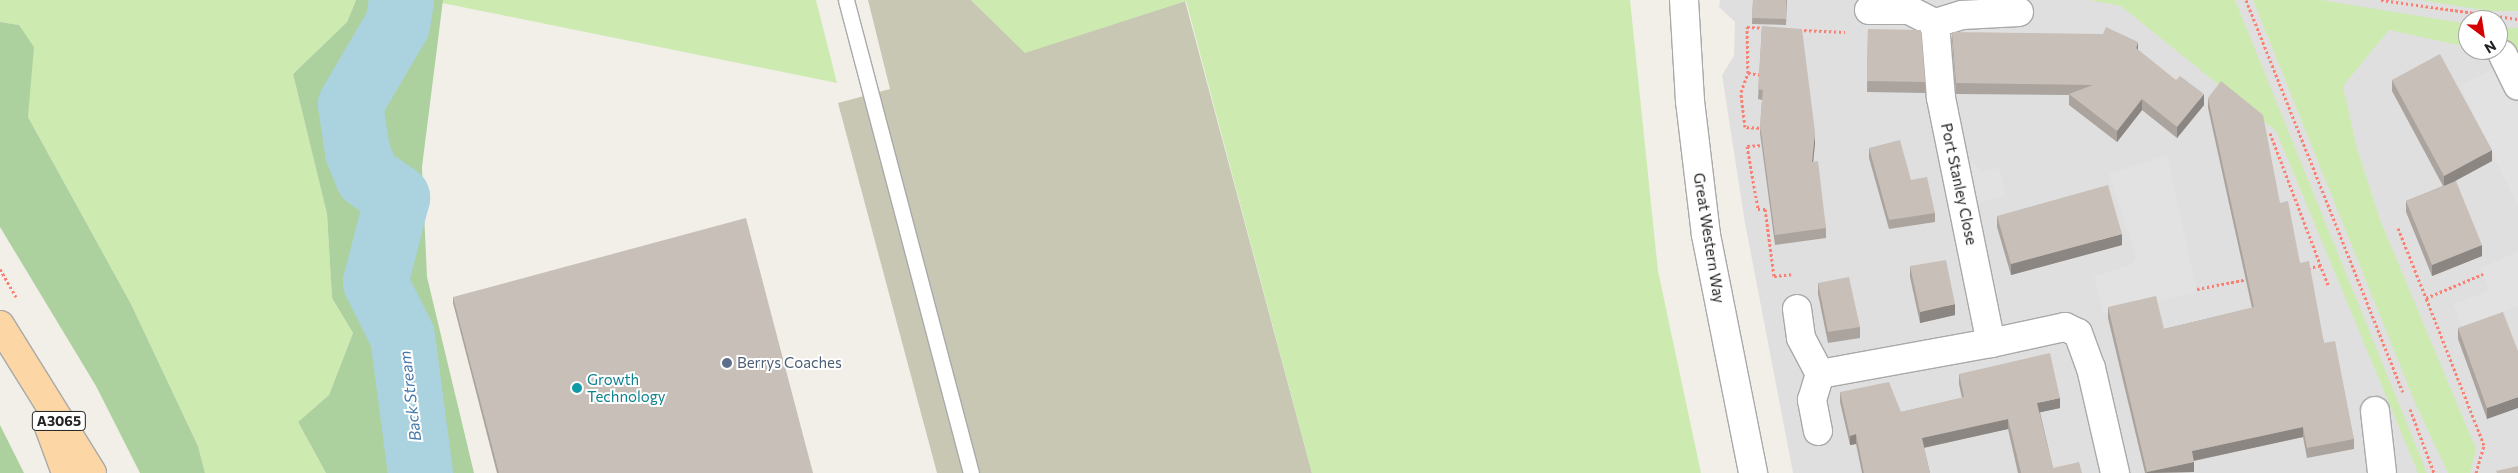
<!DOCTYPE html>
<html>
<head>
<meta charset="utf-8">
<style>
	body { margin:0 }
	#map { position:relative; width:2518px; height:473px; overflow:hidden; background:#f2efe9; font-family:Commissioner,sans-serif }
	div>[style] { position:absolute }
	.residential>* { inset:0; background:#e0dfdf }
	.construction>* { inset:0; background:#c7c7b4 }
	.grass>* { inset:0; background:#cdebb0 }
	.forest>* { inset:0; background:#add19e }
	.parking>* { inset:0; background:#e2e2e2 }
	.river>* { height:65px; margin:-32.5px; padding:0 32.5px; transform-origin:32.5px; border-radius:32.5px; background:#aad3df }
	.path>* { height:3px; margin-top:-1.5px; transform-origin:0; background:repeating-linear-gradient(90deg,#fa8072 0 2.5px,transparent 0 5px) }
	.roads { filter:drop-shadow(1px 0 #a9a9a9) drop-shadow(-1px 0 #a9a9a9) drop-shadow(0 1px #a9a9a9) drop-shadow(0 -1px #a9a9a9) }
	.service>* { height:15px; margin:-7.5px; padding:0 7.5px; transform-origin:7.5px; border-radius:7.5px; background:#fff }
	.minor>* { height:28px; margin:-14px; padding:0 14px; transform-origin:14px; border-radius:14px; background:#fff }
	.tertiary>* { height:28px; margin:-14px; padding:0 14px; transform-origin:14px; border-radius:14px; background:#fff }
	.primary>* { height:28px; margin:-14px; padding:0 14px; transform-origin:14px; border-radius:14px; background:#fcd6a4 }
	.wall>* { inset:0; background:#aba49e }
	.shaded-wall>* { inset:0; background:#8b8681 }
	.building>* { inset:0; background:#c7bfb8 }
	.dots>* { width:14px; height:14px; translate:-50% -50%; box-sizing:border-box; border:2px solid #fff; border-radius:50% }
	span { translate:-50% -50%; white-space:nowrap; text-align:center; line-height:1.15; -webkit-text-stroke:4px #fff; paint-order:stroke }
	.shield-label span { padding:1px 4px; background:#fff; border:1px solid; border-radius:4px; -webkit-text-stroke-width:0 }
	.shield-label { font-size:14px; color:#222; font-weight:700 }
	.street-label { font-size:15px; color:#222 }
	.service-label { font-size:15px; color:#4e5e75 }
	.left { translate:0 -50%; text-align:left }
	.culture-label { font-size:15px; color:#0d838f }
	.water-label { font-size:16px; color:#4a7aab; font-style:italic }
	.north { position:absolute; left:2458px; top:10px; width:50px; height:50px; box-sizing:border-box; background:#fff; border:1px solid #a7a7a7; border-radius:50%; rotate:149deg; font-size:14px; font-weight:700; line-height:20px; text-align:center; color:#222 }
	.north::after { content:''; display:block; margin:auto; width:18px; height:22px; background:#d40000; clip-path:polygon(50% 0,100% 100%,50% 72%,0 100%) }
</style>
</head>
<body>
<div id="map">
	<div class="residential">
		<div style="clip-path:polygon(evenodd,1720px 0,2518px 0,2518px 473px,1793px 473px,1745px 223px,1722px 75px,1734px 56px,1735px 22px,1719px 7px,1720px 0,2468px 20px,2498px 20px,2498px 50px,2468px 50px,2468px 20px)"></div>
	</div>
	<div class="construction">
		<div style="clip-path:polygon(868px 0,971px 0,1025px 52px,1185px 1px,1312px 473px,937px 473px,838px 103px,890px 89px)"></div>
	</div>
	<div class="grass">
		<div style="clip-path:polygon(0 0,356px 0,347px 22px,293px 74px,327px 214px,332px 298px,353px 333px,329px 395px,298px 422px,326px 473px,205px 473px,198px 446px,131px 304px,28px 117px,19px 25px,0 22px)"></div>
		<div style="clip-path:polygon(443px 0,816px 0,837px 83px,442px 3px)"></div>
		<div style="clip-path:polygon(971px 0,1630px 0,1658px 271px,1701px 473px,1312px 473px,1186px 1px,1025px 53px)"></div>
		<div style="clip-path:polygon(2089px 0,2235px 0,2427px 473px,2418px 473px,2276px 131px,2121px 6px)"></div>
		<div style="clip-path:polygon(2253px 0,2321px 0,2468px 24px,2468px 47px,2389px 30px,2343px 86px,2357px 149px,2381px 222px,2476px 449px,2470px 473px,2448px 473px,2416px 405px)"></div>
		<div style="clip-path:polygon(2421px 0,2518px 0,2518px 11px,2489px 11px)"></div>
		<div style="clip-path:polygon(2498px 28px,2518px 28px,2518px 54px,2483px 50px,2498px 50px)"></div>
	</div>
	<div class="forest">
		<div style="clip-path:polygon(356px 0,443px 0,422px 167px,427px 277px,474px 473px,326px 473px,298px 422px,329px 395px,353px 333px,332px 298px,327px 214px,293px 74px,347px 22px)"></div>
		<div style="clip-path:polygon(0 22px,19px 25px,34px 47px,28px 117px,131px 304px,198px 446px,205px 473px,140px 473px,96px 386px,0 227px)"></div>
		<div style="clip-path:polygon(0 425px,24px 473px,0 473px)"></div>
	</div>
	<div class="parking">
		<div style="clip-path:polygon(2507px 63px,2518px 86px,2518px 206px,2460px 85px)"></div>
		<div style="clip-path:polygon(2167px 155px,2197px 292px,2103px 313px,2094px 277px,2132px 264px,2136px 257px,2109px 174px)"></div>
		<div style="clip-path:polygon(1974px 163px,1981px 172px,1999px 168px,2006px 195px,1964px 207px,1956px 167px)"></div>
		<div style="clip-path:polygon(2518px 252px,2518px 306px,2462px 326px,2453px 304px,2489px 291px,2480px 268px)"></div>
	</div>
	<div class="river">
		<div style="left:401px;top:0;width:24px;rotate:99deg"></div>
		<div style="left:397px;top:24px;width:93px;rotate:120.4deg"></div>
		<div style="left:350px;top:104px;width:48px;rotate:81.5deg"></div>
		<div style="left:357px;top:151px;width:27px;rotate:68deg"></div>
		<div style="left:367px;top:176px;width:37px;rotate:35deg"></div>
		<div style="left:397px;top:197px;width:88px;rotate:104.5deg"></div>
		<div style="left:375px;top:282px;width:60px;rotate:63.4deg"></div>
		<div style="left:402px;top:336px;width:138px;rotate:82.5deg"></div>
	</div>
	<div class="path">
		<div style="left:2246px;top:0;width:422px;rotate:68.2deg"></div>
		<div style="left:2381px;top:0;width:138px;rotate:7.9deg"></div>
		<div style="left:1799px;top:30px;width:46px;rotate:2.5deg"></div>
		<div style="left:1748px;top:73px;width:14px;rotate:8deg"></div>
		<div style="left:1764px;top:128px;width:19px;rotate:-177deg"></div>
		<div style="left:1745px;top:127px;width:35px;rotate:-97deg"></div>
		<div style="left:1741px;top:92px;width:20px;rotate:-70deg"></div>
		<div style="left:1748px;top:73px;width:46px;rotate:-91.2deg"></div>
		<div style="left:1747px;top:27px;width:18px;rotate:3deg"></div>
		<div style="left:2270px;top:133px;width:163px;rotate:69.1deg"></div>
		<div style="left:1765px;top:145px;width:18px;rotate:177deg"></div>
		<div style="left:1747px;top:146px;width:64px;rotate:80.1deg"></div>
		<div style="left:1758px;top:209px;width:7px"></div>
		<div style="left:1765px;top:209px;width:68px;rotate:82.3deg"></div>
		<div style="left:1774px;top:276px;width:20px;rotate:-6deg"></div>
		<div style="left:2398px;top:228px;width:75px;rotate:68.2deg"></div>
		<div style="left:2308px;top:268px;width:15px;rotate:-11deg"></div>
		<div style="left:0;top:269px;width:32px;rotate:60deg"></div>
		<div style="left:2197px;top:289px;width:52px;rotate:-11.1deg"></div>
		<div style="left:2410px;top:409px;width:68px;rotate:69.4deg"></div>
		<div style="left:2476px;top:473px;width:29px;rotate:-74deg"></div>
		<div style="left:2484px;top:445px;width:158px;rotate:-111.5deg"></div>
		<div style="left:2426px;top:298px;width:62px;rotate:-22.8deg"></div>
	</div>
	<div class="roads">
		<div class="service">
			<div style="left:846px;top:0;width:489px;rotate:75.2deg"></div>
		</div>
		<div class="minor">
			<div style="left:1869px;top:10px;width:40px"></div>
			<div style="left:1909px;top:10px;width:29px;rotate:27deg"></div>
			<div style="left:2019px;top:12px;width:57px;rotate:177deg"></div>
			<div style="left:1962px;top:15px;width:28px;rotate:163deg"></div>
			<div style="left:1935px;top:23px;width:75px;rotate:85.4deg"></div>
			<div style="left:1941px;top:98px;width:250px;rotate:78.5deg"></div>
			<div style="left:1991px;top:343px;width:76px;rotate:-12.2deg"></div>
			<div style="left:2065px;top:327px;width:14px;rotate:25deg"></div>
			<div style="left:2078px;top:333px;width:37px;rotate:70deg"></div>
			<div style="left:2091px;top:368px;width:108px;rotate:77.1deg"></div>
			<div style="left:2503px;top:55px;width:34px;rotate:64deg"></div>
			<div style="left:1797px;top:309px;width:29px;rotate:82deg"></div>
			<div style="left:1801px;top:338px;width:41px;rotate:62.2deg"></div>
			<div style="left:2375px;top:411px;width:61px;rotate:83.5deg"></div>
			<div style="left:1818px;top:431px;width:32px;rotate:-101deg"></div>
			<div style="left:1812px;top:400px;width:27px;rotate:-73deg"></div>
			<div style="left:1820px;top:374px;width:174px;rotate:-10.3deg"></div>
		</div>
		<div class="tertiary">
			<div style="left:1684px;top:0;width:101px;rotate:86.6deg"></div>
			<div style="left:1690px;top:101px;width:135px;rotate:83.2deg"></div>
			<div style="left:1706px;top:235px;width:243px;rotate:78.8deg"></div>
		</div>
		<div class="primary">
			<div style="left:0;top:325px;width:174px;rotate:58.1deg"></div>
			<div style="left:49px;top:427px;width:49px;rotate:69.7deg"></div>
		</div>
	</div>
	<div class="wall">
		<div style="clip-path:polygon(1753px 0,1787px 0,1786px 25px,1752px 24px)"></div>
		<div style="clip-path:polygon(1762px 26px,1815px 143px,1813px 162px,1826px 228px,1826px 238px,1775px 245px,1760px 133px,1762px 100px,1758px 99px)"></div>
		<div style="clip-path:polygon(1868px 29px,1925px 82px,1925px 93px,1867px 92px)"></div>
		<div style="clip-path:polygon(1952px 32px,2138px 50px,2204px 105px,2177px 138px,2142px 110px,2117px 142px,2069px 105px,2069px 95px,1956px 94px,1952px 42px)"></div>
		<div style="clip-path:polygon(2392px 80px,2492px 161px,2455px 181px,2482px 256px,2432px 276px,2406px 212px,2406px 201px,2443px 186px,2392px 91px)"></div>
		<div style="clip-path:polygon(2208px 98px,2280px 203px,2300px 263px,2324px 343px,2354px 439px,2354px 449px,2307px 458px,2303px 437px,2194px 461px,2194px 472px,2145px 473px,2108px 318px,2108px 307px,2164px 329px,2252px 308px,2208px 108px)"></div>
		<div style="clip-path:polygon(1869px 148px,1911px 180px,1935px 213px,1935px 222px,1889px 229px,1869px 158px)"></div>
		<div style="clip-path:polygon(1997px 216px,2122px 245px,2011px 275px,1997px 227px)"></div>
		<div style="clip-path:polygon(1910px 266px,1955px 315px,1920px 323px,1910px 277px)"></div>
		<div style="clip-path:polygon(1818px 283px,1860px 327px,1860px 338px,1828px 343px,1818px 294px)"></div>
		<div style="clip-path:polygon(453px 297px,813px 473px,497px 473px,453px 303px)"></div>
		<div style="clip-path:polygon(2458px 328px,2518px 351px,2487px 419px,2458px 339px)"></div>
		<div style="clip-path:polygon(1959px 374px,2060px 408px,2040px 412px,2053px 468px,2082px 473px,2018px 473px,2008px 429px,1924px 448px,1930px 473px,1862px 473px,1856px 444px,1850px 445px,1840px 402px,1840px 392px,1901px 412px,1962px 398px,1959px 384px)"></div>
	</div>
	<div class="shaded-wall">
		<div style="clip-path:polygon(2138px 42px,2138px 52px,2136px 48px)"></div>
		<div style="clip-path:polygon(2204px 94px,2204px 105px,2177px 138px,2177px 127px)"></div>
		<div style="clip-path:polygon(2142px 99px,2142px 110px,2117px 142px,2117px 131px)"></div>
		<div style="clip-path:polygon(1815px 132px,1815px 143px,1812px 173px,1812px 162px)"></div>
		<div style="clip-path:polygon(2492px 150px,2492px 161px,2444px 187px,2444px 176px)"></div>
		<div style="clip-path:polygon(2122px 234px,2122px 245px,2011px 275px,2011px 264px)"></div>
		<div style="clip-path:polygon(2482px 245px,2482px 256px,2432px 276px,2432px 265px)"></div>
		<div style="clip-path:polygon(1955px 304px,1955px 315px,1920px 323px,1920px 312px)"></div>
		<div style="clip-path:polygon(2518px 397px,2518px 408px,2487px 419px,2487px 408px)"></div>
		<div style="clip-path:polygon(2060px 398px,2060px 408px,2037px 413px,2037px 403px)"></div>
		<div style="clip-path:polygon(2008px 419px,2008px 429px,1922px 448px,1922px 438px)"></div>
		<div style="clip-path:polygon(2303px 427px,2303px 437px,2192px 461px,2192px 451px)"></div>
		<div style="clip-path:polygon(1856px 434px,1856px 444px,1850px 445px,1850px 436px)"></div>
		<div style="clip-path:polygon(2194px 462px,2194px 472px,2147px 473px,2147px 472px)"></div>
	</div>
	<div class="building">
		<div style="clip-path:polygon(1753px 0,1786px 0,1786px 19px,1752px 18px)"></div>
		<div style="clip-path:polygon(1762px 26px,1802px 29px,1815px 132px,1812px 162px,1818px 161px,1826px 228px,1775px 235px,1760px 123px,1763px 90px,1758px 89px)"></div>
		<div style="clip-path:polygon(2106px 27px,2138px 42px,2136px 48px,2176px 80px,2180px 76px,2204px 94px,2177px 127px,2142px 99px,2117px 131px,2069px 94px,2093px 85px,1956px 83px,1952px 32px,2103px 34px)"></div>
		<div style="clip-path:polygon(1868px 29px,1921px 30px,1925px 82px,1867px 81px)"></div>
		<div style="clip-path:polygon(2440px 54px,2492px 150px,2444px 176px,2392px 80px)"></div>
		<div style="clip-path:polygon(2221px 81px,2263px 115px,2280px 203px,2288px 201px,2300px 263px,2309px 261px,2324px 343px,2335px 341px,2354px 439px,2307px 448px,2303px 427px,2192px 451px,2194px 462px,2147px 472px,2108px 307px,2156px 296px,2164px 329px,2254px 307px,2208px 98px)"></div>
		<div style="clip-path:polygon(1900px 140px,1911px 180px,1927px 177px,1935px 213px,1889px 220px,1869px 148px)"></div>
		<div style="clip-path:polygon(2456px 181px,2482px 245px,2432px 265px,2406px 201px)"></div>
		<div style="clip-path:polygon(2108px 185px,2122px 234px,2011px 264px,1997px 216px)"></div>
		<div style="clip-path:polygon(746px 218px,813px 473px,499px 473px,453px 297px)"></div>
		<div style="clip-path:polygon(1946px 260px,1955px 304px,1920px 312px,1910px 266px)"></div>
		<div style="clip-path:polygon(1849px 277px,1860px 327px,1828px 332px,1818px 283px)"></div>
		<div style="clip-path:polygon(2503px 312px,2518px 351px,2518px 397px,2487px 408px,2458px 328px)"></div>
		<div style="clip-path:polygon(2050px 353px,2060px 398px,2037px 403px,2053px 468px,2079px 462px,2082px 473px,2021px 473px,2008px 419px,1922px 438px,1930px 473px,1864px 473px,1856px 434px,1850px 436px,1840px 392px,1889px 382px,1901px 412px,1964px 397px,1959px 374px)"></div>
		<div style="clip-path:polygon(2518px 466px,2518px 473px,2497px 473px,2496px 471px)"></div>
	</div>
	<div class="dots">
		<div style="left:727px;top:363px;background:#5c6f8a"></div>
		<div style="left:577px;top:388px;background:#0f9aa8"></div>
	</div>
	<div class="shield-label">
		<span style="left:59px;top:421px">A3065</span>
	</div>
	<div class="street-label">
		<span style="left:1959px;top:184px;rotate:78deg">Port Stanley Close</span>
		<span style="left:1709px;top:238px;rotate:81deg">Great Western Way</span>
	</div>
	<div class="service-label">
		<span class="left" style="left:737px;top:363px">Berrys Coaches</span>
	</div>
	<div class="culture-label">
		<span class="left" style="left:587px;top:388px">Growth<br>Technology</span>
	</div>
	<div class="water-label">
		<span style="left:410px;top:396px;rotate:-97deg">Back Stream</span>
	</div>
	<div class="north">N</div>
</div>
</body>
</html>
